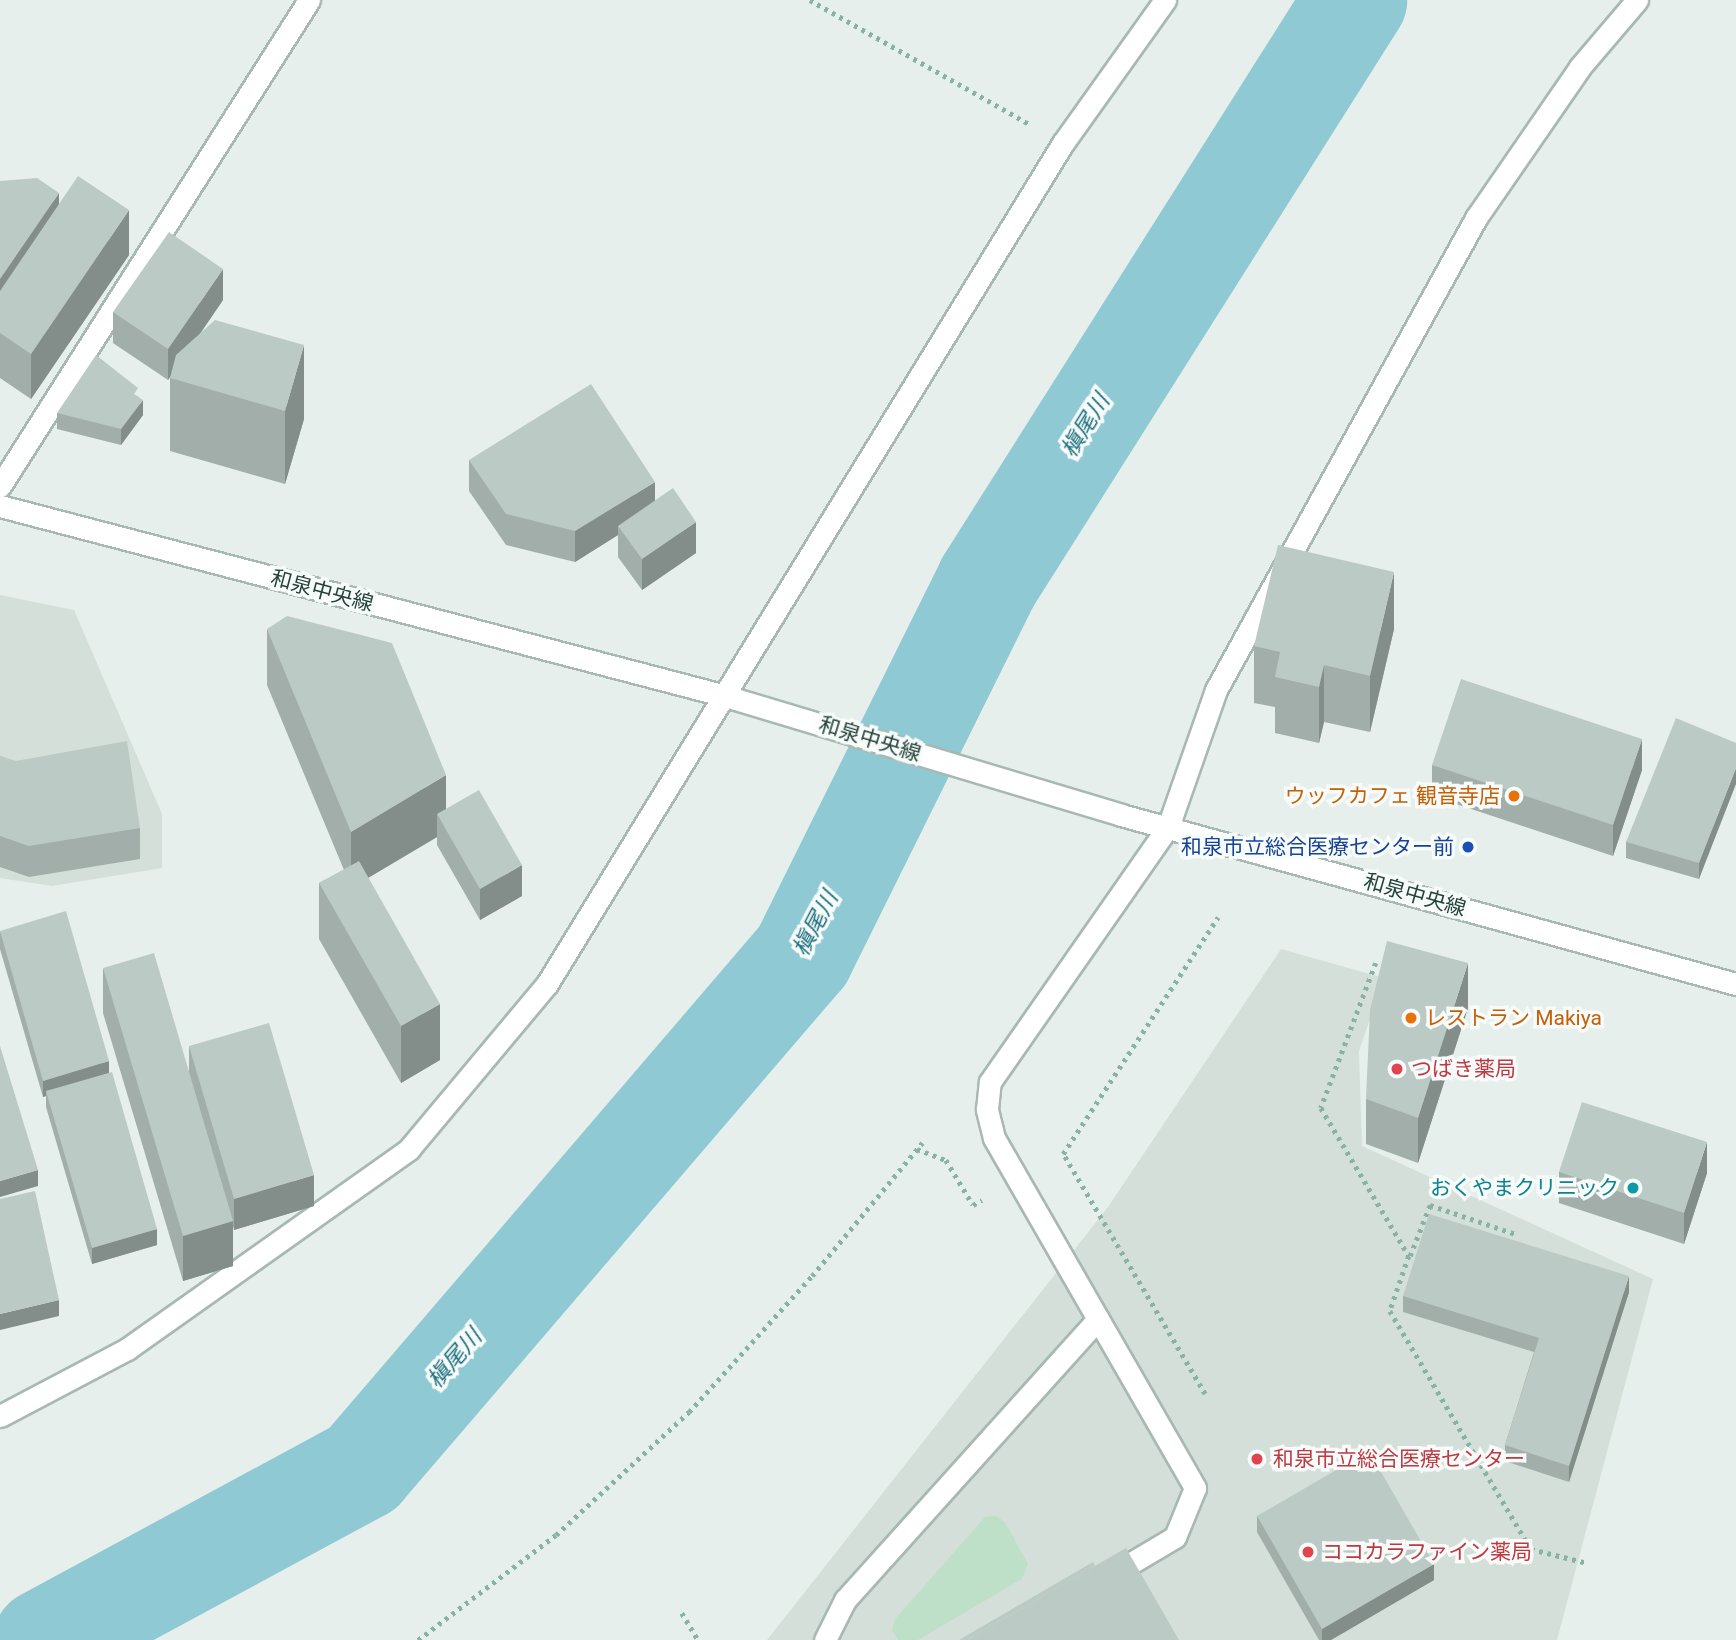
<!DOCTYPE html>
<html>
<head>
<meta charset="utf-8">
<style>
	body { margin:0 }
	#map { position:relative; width:1736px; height:1640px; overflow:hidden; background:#e6efeb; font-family:Roboto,"Noto Sans JP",sans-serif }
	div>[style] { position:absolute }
	.built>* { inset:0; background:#d4dfda }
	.green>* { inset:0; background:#bfe0c8 }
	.river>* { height:103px; margin:-51.5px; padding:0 51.5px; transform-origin:51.5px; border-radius:51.5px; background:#8ec9d4 }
	.path>* { height:4.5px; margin-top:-2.25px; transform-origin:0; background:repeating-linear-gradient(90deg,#86b3a5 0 3.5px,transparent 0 8.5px) }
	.roads { filter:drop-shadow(2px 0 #a8b8b2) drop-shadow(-2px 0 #a8b8b2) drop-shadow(0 2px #a8b8b2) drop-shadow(0 -2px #a8b8b2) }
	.street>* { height:21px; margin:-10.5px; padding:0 10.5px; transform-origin:10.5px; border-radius:10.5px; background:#fff }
	.secondary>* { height:21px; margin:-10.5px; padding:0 10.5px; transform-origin:10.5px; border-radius:10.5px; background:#fff }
	.wall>* { inset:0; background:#a1aea9 }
	.shaded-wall>* { inset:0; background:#838d89 }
	.building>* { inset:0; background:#bbcac4 }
	.dots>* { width:19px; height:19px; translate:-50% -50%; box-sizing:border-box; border:4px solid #f7fbf9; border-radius:50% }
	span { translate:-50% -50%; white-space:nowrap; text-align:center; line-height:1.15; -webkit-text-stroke:7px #f7fbf9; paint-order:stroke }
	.street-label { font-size:21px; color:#24423a }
	.food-label { font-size:21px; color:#c56008 }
	.right { translate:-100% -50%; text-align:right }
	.left { translate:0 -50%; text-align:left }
	.transit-label { font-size:21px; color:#164399 }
	.health-label { font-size:21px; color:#be3a42 }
	.culture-label { font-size:21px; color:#0d838f }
	.water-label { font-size:23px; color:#1c6f80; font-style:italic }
</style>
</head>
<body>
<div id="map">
	<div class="built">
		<div style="clip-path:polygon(0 595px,74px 610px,162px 814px,162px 868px,52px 886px,0 878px)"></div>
		<div style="clip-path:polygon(1281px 949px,1384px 978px,1359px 1051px,1362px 1146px,1653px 1279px,1557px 1640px,767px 1640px,1108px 1207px)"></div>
	</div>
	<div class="green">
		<div style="clip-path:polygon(996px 1516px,1005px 1522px,1028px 1564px,1022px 1579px,918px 1640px,898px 1640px,892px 1630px,895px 1619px,985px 1517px)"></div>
	</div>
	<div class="river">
		<div style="left:44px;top:1640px;width:362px;rotate:-28.4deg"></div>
		<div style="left:362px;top:1468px;width:676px;rotate:-49.38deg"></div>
		<div style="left:802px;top:955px;width:416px;rotate:-63.6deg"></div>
		<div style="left:987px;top:582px;width:689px;rotate:-57.69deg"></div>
	</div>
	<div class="path">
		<div style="left:810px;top:0;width:252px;rotate:29.5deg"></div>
		<div style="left:1376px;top:963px;width:155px;rotate:110.8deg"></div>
		<div style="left:1321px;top:1108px;width:172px;rotate:59.3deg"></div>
		<div style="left:1409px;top:1256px;width:58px;rotate:109.1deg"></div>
		<div style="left:1390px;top:1311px;width:277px;rotate:59.4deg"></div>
		<div style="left:1531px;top:1549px;width:58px;rotate:14deg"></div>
		<div style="left:917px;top:1149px;width:31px;rotate:21deg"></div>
		<div style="left:946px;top:1160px;width:52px;rotate:59deg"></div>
		<div style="left:973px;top:1205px;width:10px;rotate:-29deg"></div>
		<div style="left:1410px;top:1256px;width:55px;rotate:-68.6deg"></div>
		<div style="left:1430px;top:1205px;width:93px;rotate:18.8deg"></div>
		<div style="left:1205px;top:1394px;width:279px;rotate:-120.6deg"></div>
		<div style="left:1063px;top:1154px;width:283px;rotate:-56.8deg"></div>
		<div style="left:682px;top:1613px;width:31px;rotate:59deg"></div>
		<div style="left:418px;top:1640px;width:173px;rotate:-37.3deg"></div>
		<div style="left:556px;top:1535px;width:181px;rotate:-42.8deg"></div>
		<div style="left:689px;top:1412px;width:183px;rotate:-47.9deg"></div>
		<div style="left:812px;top:1276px;width:173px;rotate:-50.4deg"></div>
	</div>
	<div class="roads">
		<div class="street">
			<div style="left:0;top:486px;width:576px;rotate:-57.55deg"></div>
			<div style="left:1168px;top:827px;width:145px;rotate:-70.7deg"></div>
			<div style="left:1216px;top:690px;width:539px;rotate:-61.15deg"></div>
			<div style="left:1476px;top:218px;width:183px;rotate:-55.4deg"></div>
			<div style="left:1580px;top:67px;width:88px;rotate:-49.6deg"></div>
			<div style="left:0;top:1416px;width:144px;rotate:-27.8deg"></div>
			<div style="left:127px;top:1349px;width:346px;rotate:-35.3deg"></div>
			<div style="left:409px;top:1149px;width:215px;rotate:-50.1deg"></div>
			<div style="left:547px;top:984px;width:987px;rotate:-58.47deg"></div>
			<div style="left:1063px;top:143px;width:176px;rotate:-54.5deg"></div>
			<div style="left:825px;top:1640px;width:45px;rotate:-63.4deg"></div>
			<div style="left:845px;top:1600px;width:378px;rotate:-48deg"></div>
			<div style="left:1098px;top:1319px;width:195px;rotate:60.1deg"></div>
			<div style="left:1195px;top:1488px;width:53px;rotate:112.2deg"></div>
			<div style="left:1175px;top:1537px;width:77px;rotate:149.4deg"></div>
		</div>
		<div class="secondary">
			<div style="left:0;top:506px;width:746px;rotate:14.67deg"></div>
			<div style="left:722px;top:695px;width:417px;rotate:16.7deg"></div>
			<div style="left:1121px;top:815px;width:638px;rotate:15.37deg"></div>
			<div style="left:1098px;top:1319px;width:209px;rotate:-119.9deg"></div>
			<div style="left:994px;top:1138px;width:30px;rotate:-104deg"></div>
			<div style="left:987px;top:1109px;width:27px;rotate:-84deg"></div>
			<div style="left:990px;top:1082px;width:311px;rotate:-55.1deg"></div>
		</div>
	</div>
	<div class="wall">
		<div style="clip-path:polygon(0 181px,59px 205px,129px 255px,31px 399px,0 378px)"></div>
		<div style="clip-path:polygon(223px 300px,200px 334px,304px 419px,285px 484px,170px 451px,170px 377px,168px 380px,113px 343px,113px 312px)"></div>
		<div style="clip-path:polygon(138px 396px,143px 415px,121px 445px,57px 429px,57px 413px)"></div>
		<div style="clip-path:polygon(469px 460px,655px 500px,696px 553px,642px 590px,618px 557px,618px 535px,575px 562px,506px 545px,469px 491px)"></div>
		<div style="clip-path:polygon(267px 629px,446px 809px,522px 896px,480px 920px,437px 845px,437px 837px,368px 878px,440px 1060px,401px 1083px,319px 939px,319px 883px,344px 870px,267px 685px)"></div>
		<div style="clip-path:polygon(1394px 629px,1370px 732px,1324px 722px,1319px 743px,1275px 733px,1275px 707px,1254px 703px,1254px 646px)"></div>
		<div style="clip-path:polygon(1736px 743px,1699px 879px,1626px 858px,1626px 842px)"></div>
		<div style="clip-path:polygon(0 756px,140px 828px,140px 859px,29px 877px,0 867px)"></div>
		<div style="clip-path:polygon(1432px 765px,1642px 770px,1613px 856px,1432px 796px)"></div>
		<div style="clip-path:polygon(0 931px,109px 1073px,157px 1245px,92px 1264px,46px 1107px,46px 1096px,43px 1097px,0 949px)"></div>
		<div style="clip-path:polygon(103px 968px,189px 1072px,189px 1046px,314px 1206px,234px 1230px,233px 1226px,233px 1266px,183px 1281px,103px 1013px)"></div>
		<div style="clip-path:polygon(1468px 1008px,1418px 1163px,1366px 1144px,1366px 1099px)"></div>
		<div style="clip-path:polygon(1559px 1172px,1707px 1173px,1684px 1244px,1559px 1203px)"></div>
		<div style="clip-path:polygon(1629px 1292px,1569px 1482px,1505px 1461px,1505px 1445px,1534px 1352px,1403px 1312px,1403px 1296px)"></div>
		<div style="clip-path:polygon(1257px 1516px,1434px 1580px,1331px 1640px,1319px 1640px,1257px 1532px)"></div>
	</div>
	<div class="shaded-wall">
		<div style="clip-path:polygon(59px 193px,59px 237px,0 324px,0 279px)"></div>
		<div style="clip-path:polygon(129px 210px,129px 255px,31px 399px,31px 354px)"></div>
		<div style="clip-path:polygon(223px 269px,223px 300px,168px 380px,168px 349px)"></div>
		<div style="clip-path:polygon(304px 345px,304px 419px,285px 484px,285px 411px)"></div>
		<div style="clip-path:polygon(143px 400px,143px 415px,121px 445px,121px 429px)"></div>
		<div style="clip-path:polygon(655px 482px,655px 513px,618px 526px,618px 535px,575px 562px,575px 531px)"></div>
		<div style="clip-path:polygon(696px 522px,696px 553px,642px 590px,642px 559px)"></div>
		<div style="clip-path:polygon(1394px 572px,1394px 629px,1370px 732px,1370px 676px)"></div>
		<div style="clip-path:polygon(1324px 665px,1324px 722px,1319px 743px,1319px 687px)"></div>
		<div style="clip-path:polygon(1642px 739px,1642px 770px,1613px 856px,1613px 825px)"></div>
		<div style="clip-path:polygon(1736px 768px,1736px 784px,1699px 879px,1699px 863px)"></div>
		<div style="clip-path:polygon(446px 775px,446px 829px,437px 814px,437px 837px,351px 888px,351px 832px)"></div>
		<div style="clip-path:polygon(522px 865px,522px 896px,480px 920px,480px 889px)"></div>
		<div style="clip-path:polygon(1468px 963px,1468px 1008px,1418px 1163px,1418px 1118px)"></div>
		<div style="clip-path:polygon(440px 1004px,440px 1060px,401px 1083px,401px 1026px)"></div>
		<div style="clip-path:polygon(109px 1061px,109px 1077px,46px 1091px,46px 1096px,43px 1097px,43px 1081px)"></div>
		<div style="clip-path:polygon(1707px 1142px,1707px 1173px,1684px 1244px,1684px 1213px)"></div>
		<div style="clip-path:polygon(38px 1170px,38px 1186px,0 1197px,0 1181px)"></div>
		<div style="clip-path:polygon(314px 1175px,314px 1206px,234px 1230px,234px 1199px)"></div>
		<div style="clip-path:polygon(233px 1221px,233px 1266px,183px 1281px,183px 1236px)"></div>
		<div style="clip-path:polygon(157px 1229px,157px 1245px,92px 1264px,92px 1248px)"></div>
		<div style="clip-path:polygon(1629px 1276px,1629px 1292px,1569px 1482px,1569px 1466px)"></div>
		<div style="clip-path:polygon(59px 1300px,59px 1316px,0 1330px,0 1314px)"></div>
		<div style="clip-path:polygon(1434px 1564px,1434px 1580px,1331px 1640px,1322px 1640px,1322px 1629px)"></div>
	</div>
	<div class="building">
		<div style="clip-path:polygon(78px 176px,129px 210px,31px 354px,0 333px,0 291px)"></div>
		<div style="clip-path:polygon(37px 178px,59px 193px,0 279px,0 181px)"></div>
		<div style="clip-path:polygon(169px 232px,223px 269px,168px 349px,113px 312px)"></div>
		<div style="clip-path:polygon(215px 320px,304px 345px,285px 411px,170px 378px,176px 355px)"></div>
		<div style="clip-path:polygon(96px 355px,138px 388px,134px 394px,143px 400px,121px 429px,57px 413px)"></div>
		<div style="clip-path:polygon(591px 384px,655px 482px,575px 531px,506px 514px,469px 460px)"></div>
		<div style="clip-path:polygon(673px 488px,696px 522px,642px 559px,618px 526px)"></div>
		<div style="clip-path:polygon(1278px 545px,1394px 572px,1370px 676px,1324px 665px,1319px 687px,1275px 677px,1280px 652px,1254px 646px)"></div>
		<div style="clip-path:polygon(287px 616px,392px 643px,446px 775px,351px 832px,267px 629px)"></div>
		<div style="clip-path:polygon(1461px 679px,1642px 739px,1613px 825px,1432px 765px)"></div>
		<div style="clip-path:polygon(1676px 718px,1736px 743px,1736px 768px,1699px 863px,1626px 842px)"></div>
		<div style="clip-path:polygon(127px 741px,140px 828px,29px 846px,0 836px,0 756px,16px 761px)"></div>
		<div style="clip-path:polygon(479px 790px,522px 865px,480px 889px,437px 814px)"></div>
		<div style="clip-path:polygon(359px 861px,440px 1004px,401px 1026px,319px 883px)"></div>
		<div style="clip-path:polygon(66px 911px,109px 1061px,43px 1081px,0 931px)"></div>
		<div style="clip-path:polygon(1387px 941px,1468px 963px,1418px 1118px,1366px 1099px,1370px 1010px)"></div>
		<div style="clip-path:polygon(154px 953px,233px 1221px,183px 1236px,103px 968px)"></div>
		<div style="clip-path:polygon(269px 1023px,314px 1175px,234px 1199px,189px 1046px)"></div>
		<div style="clip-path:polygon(0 1046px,38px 1170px,0 1181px)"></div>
		<div style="clip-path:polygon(112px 1072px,157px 1229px,92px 1248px,46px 1091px)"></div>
		<div style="clip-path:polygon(1582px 1102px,1707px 1142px,1684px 1213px,1559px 1172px)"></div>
		<div style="clip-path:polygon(35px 1191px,59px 1300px,0 1314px,0 1199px)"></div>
		<div style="clip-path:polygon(1429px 1214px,1629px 1276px,1569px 1466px,1505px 1445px,1539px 1338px,1403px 1296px)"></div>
		<div style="clip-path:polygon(1369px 1451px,1434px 1564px,1322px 1629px,1257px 1516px)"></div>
		<div style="clip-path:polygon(1126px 1548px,1179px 1640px,967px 1640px)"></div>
		<div style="clip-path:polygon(1093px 1562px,1095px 1566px,967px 1640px,959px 1640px)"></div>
	</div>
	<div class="dots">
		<div style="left:1514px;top:796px;background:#e8710a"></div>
		<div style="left:1468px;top:847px;background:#1a4fb4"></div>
		<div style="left:1411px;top:1018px;background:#e8710a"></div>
		<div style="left:1397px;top:1069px;background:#e0444e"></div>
		<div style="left:1633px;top:1188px;background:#0f9aa8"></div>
		<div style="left:1257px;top:1459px;background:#e0444e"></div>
		<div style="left:1308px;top:1552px;background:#e0444e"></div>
	</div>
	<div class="street-label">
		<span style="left:322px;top:591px;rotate:15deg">和泉中央線</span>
		<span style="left:870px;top:739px;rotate:17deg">和泉中央線</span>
		<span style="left:1415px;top:895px;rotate:16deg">和泉中央線</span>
	</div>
	<div class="food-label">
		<span class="right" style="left:1500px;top:796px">ウッフカフェ 観音寺店</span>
		<span class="left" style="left:1425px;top:1018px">レストラン Makiya</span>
	</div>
	<div class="transit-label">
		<span class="right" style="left:1454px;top:847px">和泉市立総合医療センター前</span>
	</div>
	<div class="health-label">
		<span class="left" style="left:1411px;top:1069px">つばき薬局</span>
		<span class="left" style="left:1273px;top:1459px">和泉市立総合医療センター</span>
		<span class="left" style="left:1322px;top:1552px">ココカラファイン薬局</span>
	</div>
	<div class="culture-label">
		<span class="right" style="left:1619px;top:1188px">おくやまクリニック</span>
	</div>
	<div class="water-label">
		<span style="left:1086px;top:426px;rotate:-58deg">槇尾川</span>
		<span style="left:816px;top:924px;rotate:-62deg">槇尾川</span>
		<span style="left:455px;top:1359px;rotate:-49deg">槇尾川</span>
	</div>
</div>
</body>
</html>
